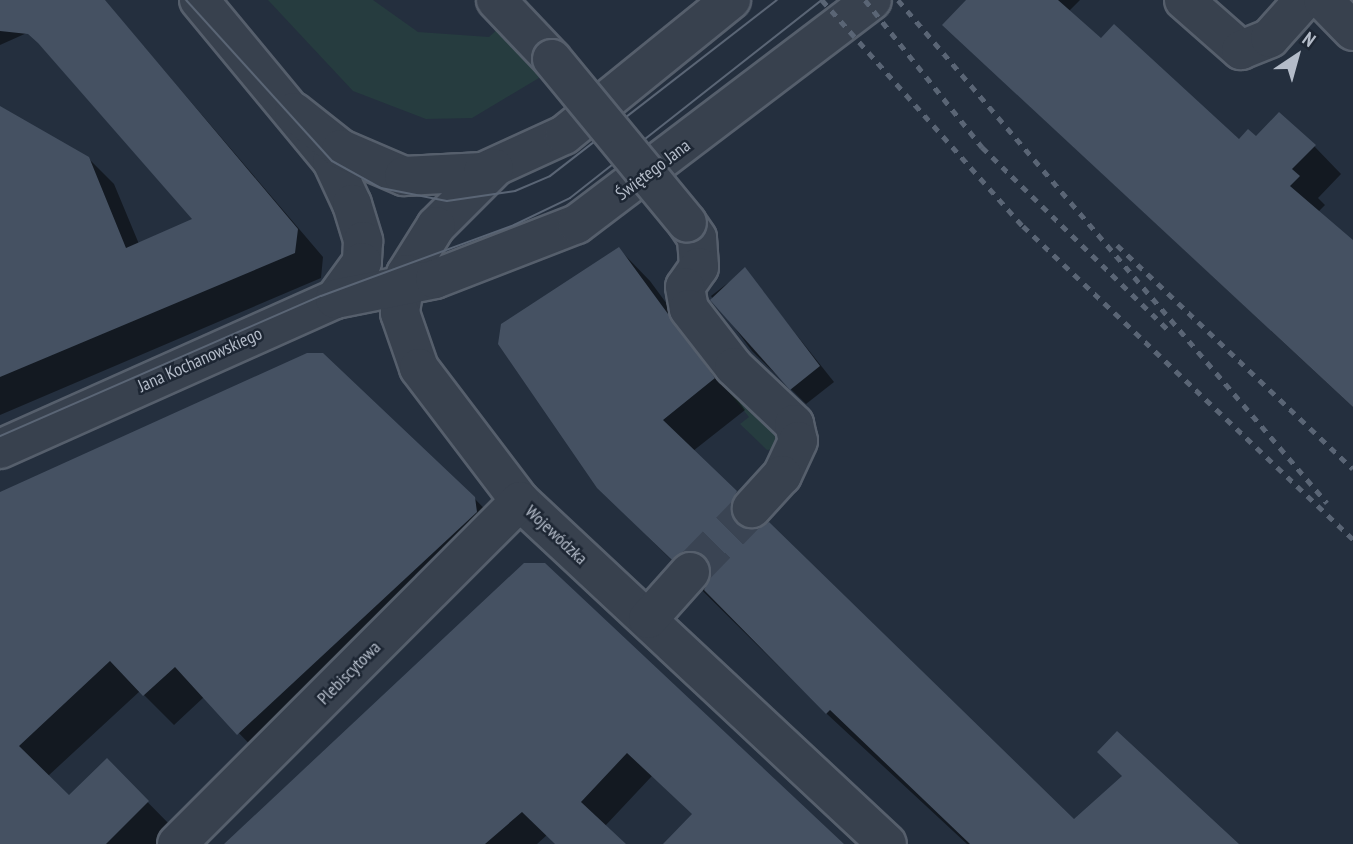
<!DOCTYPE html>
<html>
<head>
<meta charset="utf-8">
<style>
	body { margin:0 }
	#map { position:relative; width:1353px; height:844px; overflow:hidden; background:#242f3e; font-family:"PT Sans Narrow",sans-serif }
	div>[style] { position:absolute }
	.green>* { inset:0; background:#263c3f }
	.shadow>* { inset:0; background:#0007 }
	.building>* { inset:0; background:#455162 }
	.minor-tunnel>* { height:38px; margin-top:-19px; transform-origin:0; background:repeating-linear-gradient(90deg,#3a4453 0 38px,transparent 0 57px) }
	.roads { filter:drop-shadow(2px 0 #565f6c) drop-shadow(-2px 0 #565f6c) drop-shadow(0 2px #565f6c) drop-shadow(0 -2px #565f6c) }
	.minor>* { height:38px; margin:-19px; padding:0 19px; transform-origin:19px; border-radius:19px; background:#38414e }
	.tram>* { height:2px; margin:-1px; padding:0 1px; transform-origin:1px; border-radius:1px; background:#5a6575 }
	.rail>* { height:5px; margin-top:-2.5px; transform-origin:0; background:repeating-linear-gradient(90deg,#5a6575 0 7px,transparent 0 14px) }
	.bridges { filter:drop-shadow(2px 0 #565f6c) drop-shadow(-2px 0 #565f6c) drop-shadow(0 2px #565f6c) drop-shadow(0 -2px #565f6c) }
	.minor-bridge>* { height:38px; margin:-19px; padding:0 19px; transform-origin:19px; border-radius:19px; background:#38414e }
	span { translate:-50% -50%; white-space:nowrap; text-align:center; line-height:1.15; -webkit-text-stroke:5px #1d2633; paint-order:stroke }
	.street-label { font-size:18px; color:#b4bcc9 }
	.north { position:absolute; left:1262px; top:21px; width:70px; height:70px; -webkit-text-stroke:5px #1d2633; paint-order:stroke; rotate:36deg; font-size:19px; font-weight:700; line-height:28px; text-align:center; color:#b4bcc9 }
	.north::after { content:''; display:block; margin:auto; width:24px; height:32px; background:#b4bcc9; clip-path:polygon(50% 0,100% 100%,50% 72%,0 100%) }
</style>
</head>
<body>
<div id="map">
	<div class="green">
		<div style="clip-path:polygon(268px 0,373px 0,418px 32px,489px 37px,501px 26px,549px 72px,472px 118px,426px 119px,353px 91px)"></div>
		<div style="clip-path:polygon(733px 383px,775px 414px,781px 441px,774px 449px,767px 450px,740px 424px,749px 417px,727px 390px)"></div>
	</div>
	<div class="shadow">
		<div style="clip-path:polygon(0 0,104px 0,323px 257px,321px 278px,0 415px,0 108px,88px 158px,114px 184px,139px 244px,195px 220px,29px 32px,0 45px)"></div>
		<div style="clip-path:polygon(968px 0,1080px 0,1068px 12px,1101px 41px,1239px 141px,1314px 146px,1341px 174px,1318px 198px,1325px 205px,1318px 212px,1353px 243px,1353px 407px,972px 52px)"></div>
		<div style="clip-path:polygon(619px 249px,650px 281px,745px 410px,693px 451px,1074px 822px,1235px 844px,967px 844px,827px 714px,627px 516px)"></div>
		<div style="clip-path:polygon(745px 270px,834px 382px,806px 404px,752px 351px,711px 296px)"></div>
		<div style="clip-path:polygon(0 493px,474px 498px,504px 529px,268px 763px,204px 697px,174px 725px,140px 691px,48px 776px,69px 797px,107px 761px,177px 832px,165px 844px,0 844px)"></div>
		<div style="clip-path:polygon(525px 565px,841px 844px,665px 844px,694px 815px,652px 776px,605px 826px,624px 844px,558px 844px,547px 835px,537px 844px,227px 844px)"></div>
	</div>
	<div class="building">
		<div style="clip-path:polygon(0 0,105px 0,298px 229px,295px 253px,0 377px,0 106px,89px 157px,126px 248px,192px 219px,38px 43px,28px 34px,0 31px)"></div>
		<div style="clip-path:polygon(966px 0,1058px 0,1101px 38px,1114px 24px,1239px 139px,1248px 129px,1256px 136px,1279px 112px,1316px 145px,1292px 169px,1300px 176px,1290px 186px,1353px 240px,1353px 407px,942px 25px)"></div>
		<div style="clip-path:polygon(619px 247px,715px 378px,663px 420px,737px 491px,731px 504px,737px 524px,758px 529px,769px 522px,1074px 819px,1122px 776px,1097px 752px,1117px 731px,1239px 844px,970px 844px,830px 710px,826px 714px,704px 590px,711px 576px,705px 556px,684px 551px,672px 560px,597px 488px,498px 344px,501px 324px)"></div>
		<div style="clip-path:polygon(745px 267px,820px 366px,790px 390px,710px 300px)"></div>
		<div style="clip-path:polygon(307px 353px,323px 353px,475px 497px,477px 512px,237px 735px,175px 667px,143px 696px,110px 661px,19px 746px,69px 795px,107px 758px,149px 801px,106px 844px,0 844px,0 492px)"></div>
		<div style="clip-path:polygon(524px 563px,545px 563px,844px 844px,663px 844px,692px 814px,627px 753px,581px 802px,626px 844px,555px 844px,522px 812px,485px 844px,224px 844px)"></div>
	</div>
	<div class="minor-tunnel">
		<div style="left:690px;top:572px;width:89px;rotate:-45.9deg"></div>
	</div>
	<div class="roads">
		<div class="minor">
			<div style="left:199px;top:0;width:209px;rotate:50.4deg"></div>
			<div style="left:332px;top:161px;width:47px;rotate:65.1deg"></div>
			<div style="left:352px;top:204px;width:39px;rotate:73deg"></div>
			<div style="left:363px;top:241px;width:21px;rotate:93deg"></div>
			<div style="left:362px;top:262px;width:46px;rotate:126.1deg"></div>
			<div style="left:496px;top:0;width:81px;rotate:46.5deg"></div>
			<div style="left:1184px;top:0;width:76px;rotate:41.3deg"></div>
			<div style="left:1241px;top:50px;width:31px;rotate:-22deg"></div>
			<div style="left:1270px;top:38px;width:51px;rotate:-48.2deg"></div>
			<div style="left:1323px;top:0;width:43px;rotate:45.9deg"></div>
			<div style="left:294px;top:112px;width:60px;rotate:38.2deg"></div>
			<div style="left:341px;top:149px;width:69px;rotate:23.2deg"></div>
			<div style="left:404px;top:176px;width:79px;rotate:-2.9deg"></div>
			<div style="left:483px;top:172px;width:89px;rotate:-24.6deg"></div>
			<div style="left:564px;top:135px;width:215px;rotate:-39deg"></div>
			<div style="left:494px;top:168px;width:82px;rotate:135deg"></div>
			<div style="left:436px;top:226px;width:57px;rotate:122deg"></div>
			<div style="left:406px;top:274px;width:39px;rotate:99deg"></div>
			<div style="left:400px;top:313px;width:58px;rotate:70.9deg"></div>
			<div style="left:419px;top:368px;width:167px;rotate:52.8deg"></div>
			<div style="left:520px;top:501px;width:502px;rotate:43.06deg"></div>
			<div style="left:687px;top:223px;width:18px;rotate:56deg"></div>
			<div style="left:697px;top:238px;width:29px;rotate:86deg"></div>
			<div style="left:699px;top:267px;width:24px;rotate:125deg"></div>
			<div style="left:685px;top:287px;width:22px;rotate:80deg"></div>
			<div style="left:689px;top:309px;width:73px;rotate:52.2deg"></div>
			<div style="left:734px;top:367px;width:83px;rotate:43.5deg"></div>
			<div style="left:794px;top:424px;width:17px;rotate:77deg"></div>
			<div style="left:798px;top:441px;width:38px;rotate:115deg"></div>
			<div style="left:782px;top:475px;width:45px;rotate:132.3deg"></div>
			<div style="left:0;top:449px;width:367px;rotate:-24.1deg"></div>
			<div style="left:335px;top:299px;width:102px;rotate:-11.3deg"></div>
			<div style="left:435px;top:279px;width:152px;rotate:-21.2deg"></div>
			<div style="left:577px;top:224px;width:370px;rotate:-37.2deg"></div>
			<div style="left:648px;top:619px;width:63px;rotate:-48.2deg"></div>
			<div style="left:177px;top:844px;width:485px;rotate:-45deg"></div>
		</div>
	</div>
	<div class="tram">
		<div style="left:186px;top:0;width:217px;rotate:47.8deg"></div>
		<div style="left:332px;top:161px;width:56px;rotate:28.9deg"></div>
		<div style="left:381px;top:188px;width:67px;rotate:11.1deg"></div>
		<div style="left:447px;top:201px;width:69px;rotate:-8.4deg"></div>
		<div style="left:515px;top:191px;width:38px;rotate:-23deg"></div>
		<div style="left:550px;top:176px;width:287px;rotate:-37.8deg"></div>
		<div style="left:0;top:436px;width:350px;rotate:-23.6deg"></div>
		<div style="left:321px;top:296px;width:206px;rotate:-20.2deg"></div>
		<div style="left:514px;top:225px;width:62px;rotate:-25.7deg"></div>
		<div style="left:570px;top:198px;width:320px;rotate:-38.2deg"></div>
	</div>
	<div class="rail">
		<div style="left:822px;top:0;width:302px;rotate:48.4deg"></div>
		<div style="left:1023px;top:226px;width:455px;rotate:43.5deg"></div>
		<div style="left:865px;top:0;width:188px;rotate:51.5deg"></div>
		<div style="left:982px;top:147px;width:262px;rotate:44.5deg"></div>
		<div style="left:898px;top:0;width:661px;rotate:49.54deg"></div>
		<div style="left:1117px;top:245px;width:325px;rotate:43.5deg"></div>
	</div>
	<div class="bridges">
		<div class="minor-bridge">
			<div style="left:552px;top:59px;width:212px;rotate:50.5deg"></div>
		</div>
	</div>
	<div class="street-label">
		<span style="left:653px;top:170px;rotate:-37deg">Świętego Jana</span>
		<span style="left:200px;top:360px;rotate:-24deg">Jana Kochanowskiego</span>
		<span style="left:556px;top:535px;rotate:43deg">Wojewódzka</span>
		<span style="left:349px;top:673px;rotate:-45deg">Plebiscytowa</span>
	</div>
	<div class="north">N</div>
</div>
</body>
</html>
